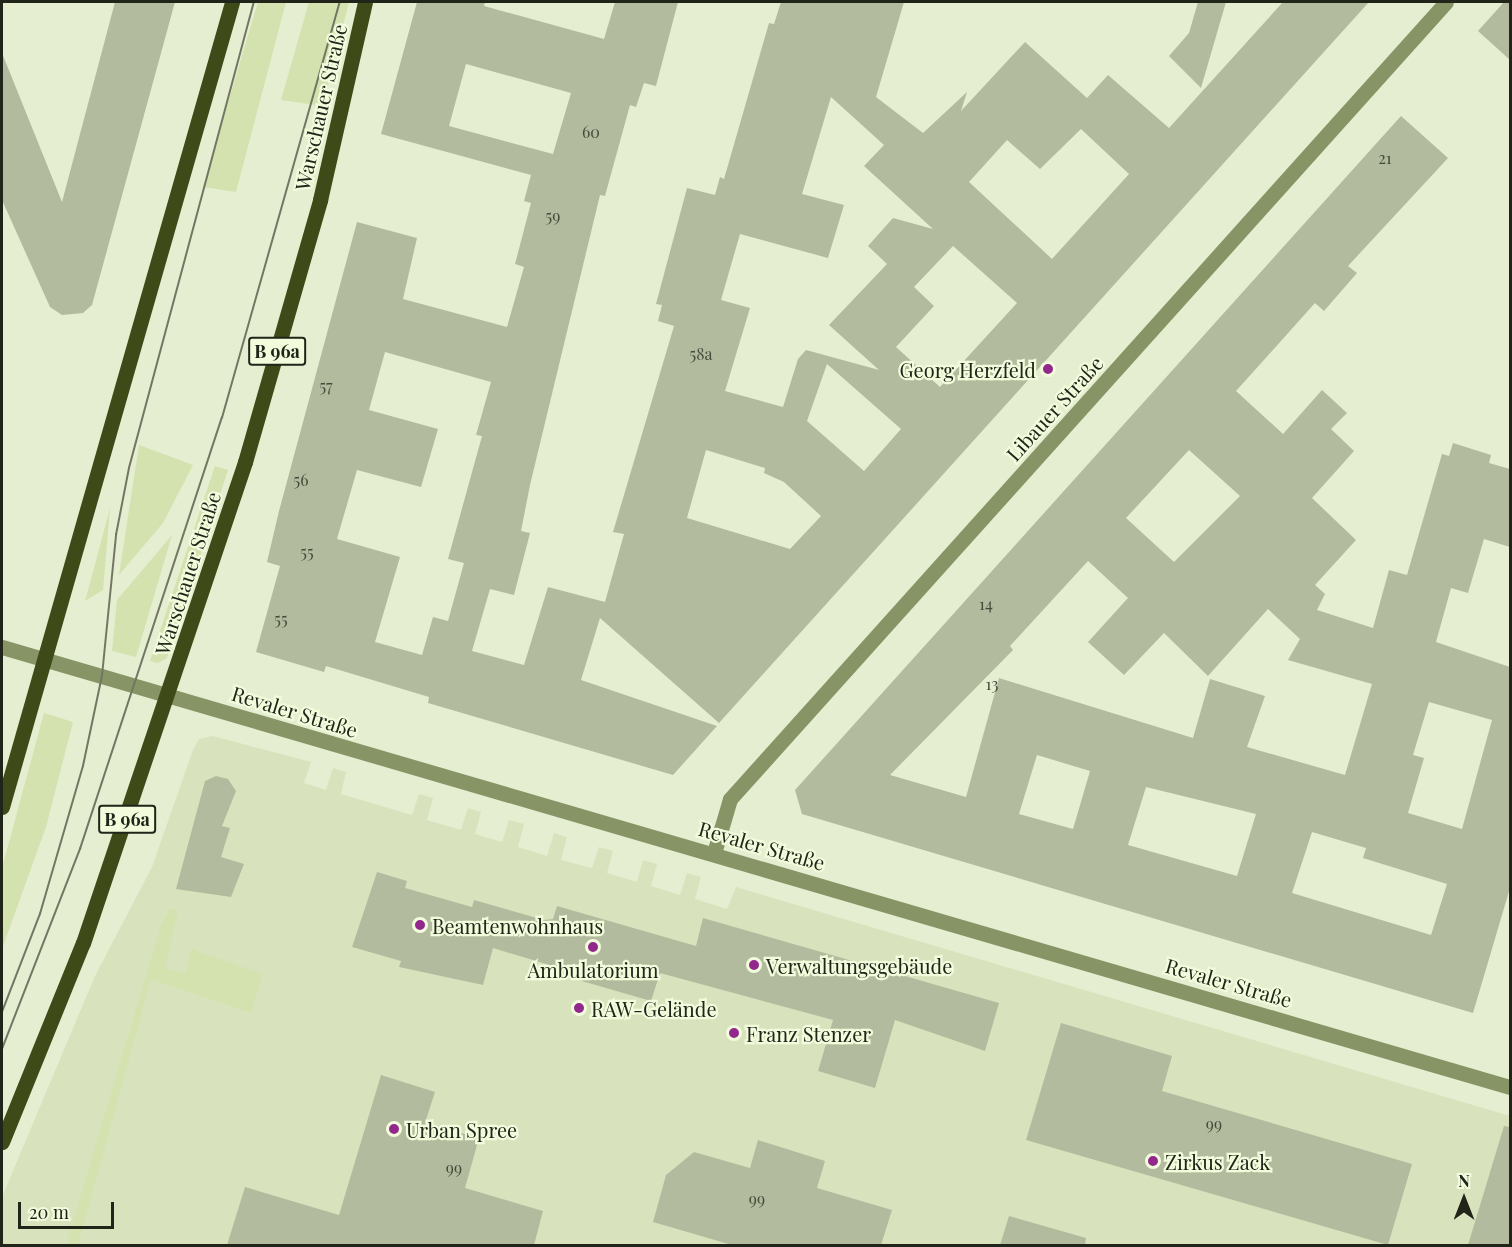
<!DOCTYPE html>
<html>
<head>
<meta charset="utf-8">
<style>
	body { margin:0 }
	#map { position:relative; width:1512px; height:1247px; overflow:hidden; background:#e5eed0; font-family:"Playfair Display",serif }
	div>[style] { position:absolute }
	.built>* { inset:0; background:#d8e3bd }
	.green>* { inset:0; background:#d3e2af }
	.building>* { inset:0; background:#b3bb9e }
	.minor>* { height:15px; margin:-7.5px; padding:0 7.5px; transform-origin:7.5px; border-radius:7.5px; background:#879466 }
	.major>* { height:15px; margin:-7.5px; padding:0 7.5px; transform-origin:7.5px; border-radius:7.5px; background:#3e4a17 }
	.tram>* { height:1.5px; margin:-0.75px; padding:0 0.75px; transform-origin:0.75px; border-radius:0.75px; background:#727764 }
	.dots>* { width:16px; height:16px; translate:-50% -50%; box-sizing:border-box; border:3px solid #f2fcdd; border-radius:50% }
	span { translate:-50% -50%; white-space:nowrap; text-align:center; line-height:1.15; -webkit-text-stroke:4.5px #f2fcdd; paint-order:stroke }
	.number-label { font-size:16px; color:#464a3a }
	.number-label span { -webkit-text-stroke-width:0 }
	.shield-label span { padding:2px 4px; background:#f2fcdd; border:2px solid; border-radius:4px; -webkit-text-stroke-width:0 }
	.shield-label { font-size:18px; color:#212419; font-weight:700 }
	.street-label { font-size:20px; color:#212419 }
	.poi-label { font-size:20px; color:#212419 }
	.right { translate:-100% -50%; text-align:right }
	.left { translate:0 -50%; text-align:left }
	.frame { position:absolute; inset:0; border:3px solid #212419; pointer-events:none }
	.north { position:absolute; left:1434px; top:1169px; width:60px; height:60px; -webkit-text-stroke:4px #f2fcdd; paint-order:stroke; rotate:0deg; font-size:16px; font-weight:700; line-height:24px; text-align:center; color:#212419 }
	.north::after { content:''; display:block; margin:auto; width:21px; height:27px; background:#212419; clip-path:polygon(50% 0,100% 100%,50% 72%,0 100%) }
	.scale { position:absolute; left:18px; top:1202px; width:96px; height:27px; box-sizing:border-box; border:3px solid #212419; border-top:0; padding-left:8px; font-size:18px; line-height:21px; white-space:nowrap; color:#212419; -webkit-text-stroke:4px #f2fcdd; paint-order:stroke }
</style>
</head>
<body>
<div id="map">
	<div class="built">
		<div style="clip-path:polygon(213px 736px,311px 762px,304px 783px,326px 790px,333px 768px,346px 772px,341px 794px,412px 815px,419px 794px,433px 798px,427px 820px,461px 830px,468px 808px,481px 812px,475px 834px,502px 842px,509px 820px,524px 824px,518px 847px,547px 856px,554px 833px,567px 837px,561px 860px,592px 868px,599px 847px,613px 851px,607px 873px,637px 882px,643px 860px,657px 864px,651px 886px,680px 895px,687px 873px,701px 877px,695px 899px,727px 909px,736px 887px,1510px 1116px,1510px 1245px,2px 1246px,2px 1197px,95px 976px,152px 867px,193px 750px,199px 739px)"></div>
	</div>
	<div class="green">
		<div style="clip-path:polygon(258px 2px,286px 2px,236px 192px,203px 187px)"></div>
		<div style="clip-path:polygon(309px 2px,349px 2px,323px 106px,281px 100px)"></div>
		<div style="clip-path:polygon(139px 445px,193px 465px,163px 523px,119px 575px)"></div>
		<div style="clip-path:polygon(215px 466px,228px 470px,167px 658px,158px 663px,150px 661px)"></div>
		<div style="clip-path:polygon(110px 508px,103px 590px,85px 601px,90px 583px)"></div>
		<div style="clip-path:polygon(172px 535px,136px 657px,112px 651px,117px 600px)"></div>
		<div style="clip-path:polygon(44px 713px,73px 722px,46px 827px,2px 949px,2px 868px)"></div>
		<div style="clip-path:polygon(170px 908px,178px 910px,165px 969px,186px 973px,191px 949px,263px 974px,251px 1013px,151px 979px,78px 1245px,66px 1245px,161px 925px)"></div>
	</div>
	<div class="building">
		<div style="clip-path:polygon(115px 2px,175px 2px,92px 305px,83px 313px,62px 315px,50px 307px,2px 200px,2px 53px,62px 202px)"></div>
		<div style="clip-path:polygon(evenodd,417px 2px,485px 2px,484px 6px,604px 39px,615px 2px,678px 2px,656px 86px,644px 83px,636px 107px,630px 105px,605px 196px,600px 195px,530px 485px,521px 531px,530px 533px,514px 595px,490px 589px,472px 651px,524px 665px,548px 587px,605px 602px,624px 534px,613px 532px,674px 326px,658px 321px,662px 305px,656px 304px,687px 188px,715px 195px,720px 177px,724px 179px,769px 23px,774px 24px,781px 2px,904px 2px,876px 97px,923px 133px,967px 92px,961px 111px,1025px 42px,1087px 98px,1108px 75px,1169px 128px,1283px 2px,1369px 2px,719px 723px,600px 618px,581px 680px,717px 726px,673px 775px,428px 703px,429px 697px,326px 666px,324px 672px,256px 652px,280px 566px,267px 562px,279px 511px,357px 222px,417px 238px,403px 299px,507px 327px,524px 267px,515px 264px,531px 203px,524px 201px,531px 175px,381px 134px,417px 2px,466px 64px,571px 93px,553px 154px,449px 126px,466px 64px,417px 2px,831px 97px,884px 145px,864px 166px,933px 229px,893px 218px,868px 246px,887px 264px,829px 325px,879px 370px,806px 350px,798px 359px,783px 407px,725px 391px,750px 308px,721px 300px,740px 234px,828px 258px,844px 205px,802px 194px,831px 97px,417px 2px,1081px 129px,1129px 174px,1052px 259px,969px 182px,1007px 140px,1040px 169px,1081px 129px,417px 2px,953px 246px,1017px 303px,940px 387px,896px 347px,934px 306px,914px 287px,953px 246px,417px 2px,385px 352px,491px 382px,476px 435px,482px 436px,448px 559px,464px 563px,448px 621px,433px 617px,422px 655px,375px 642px,400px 557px,337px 539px,357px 470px,421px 487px,438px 429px,369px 410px,385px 352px,417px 2px,827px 364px,901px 429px,864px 471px,807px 421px,827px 364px,417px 2px,706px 450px,765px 468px,764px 473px,784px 482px,821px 516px,790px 549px,687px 518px,706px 450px)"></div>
		<div style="clip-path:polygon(1198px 2px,1226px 2px,1201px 88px,1169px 56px,1189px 33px)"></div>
		<div style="clip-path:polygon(1504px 2px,1510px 2px,1510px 60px,1478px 31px)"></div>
		<div style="clip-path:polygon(evenodd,1401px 116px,1448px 158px,1348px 266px,1357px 273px,1324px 311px,1315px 303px,1236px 391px,1283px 434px,1322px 390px,1347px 413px,1331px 429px,1354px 451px,1312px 498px,1356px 540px,1315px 585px,1325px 594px,1317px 610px,1373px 628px,1389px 570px,1407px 575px,1442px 454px,1449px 456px,1453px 443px,1491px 455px,1489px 463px,1510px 469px,1510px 547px,1484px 539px,1468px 593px,1451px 588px,1436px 642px,1510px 667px,1510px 888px,1473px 1013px,802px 814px,795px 790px,1401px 116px,1189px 450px,1240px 496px,1174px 562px,1126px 518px,1189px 450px,1401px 116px,1088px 561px,1128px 598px,1088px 642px,1124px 675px,1164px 633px,1208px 676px,1268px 609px,1300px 639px,1288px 660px,1372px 684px,1345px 775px,1247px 747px,1265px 696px,1210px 679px,1193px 738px,999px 678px,966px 797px,890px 775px,1013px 650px,1010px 646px,1088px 561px,1401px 116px,1429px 702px,1492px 720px,1462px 829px,1408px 813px,1424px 758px,1413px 755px,1429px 702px,1401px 116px,1037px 755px,1090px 771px,1073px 829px,1019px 814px,1037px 755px,1401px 116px,1146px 787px,1256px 814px,1237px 876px,1128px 845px,1146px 787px,1401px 116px,1312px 832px,1366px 848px,1363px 858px,1447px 884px,1431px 935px,1292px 893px,1312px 832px)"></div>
		<div style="clip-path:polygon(216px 776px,228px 779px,236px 791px,222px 826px,230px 828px,221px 857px,244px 864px,231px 897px,176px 889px,205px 781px)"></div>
		<div style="clip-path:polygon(377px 872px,407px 881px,405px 888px,472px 907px,474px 900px,544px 920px,553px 919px,557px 906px,696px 946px,703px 918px,999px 1003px,985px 1051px,895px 1020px,875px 1088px,818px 1071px,833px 1020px,660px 973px,651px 1001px,554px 973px,556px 967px,493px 948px,483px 985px,399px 967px,401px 961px,352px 947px)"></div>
		<div style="clip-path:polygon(1061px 1023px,1172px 1056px,1162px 1091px,1412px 1164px,1388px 1245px,1026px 1140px)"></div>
		<div style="clip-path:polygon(381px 1075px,435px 1092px,425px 1123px,479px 1138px,465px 1188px,543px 1211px,534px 1245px,227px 1245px,245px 1187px,339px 1215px)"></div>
		<div style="clip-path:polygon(1504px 1126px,1510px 1127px,1510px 1245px,1468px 1245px)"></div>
		<div style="clip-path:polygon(758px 1140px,825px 1161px,817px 1188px,892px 1210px,881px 1245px,732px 1245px,653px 1222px,666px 1175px,694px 1152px,750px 1168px)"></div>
		<div style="clip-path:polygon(1009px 1216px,1086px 1238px,1085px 1245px,1000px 1245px)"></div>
	</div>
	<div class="minor">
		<div style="left:2px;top:647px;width:1571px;rotate:16.27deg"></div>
		<div style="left:714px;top:853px;width:56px;rotate:-73.5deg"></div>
		<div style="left:730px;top:799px;width:1071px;rotate:-48.06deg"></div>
	</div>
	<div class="major">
		<div style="left:2px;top:807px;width:837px;rotate:-74.05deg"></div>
		<div style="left:2px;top:1142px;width:215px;rotate:-67.9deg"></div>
		<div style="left:83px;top:943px;width:508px;rotate:-71.39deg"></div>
		<div style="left:245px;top:462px;width:273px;rotate:-74deg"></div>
		<div style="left:320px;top:200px;width:203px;rotate:-77.2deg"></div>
	</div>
	<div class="tram">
		<div style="left:2px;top:1012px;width:105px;rotate:-68.8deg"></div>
		<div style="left:40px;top:914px;width:154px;rotate:-73.8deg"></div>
		<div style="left:83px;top:766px;width:92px;rotate:-78.1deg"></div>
		<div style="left:102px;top:676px;width:142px;rotate:-84.3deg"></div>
		<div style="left:116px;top:535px;width:68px;rotate:-79deg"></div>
		<div style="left:129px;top:468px;width:482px;rotate:-75deg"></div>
		<div style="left:2px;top:1049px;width:215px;rotate:-68.7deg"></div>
		<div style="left:80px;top:849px;width:454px;rotate:-71.8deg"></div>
		<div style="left:222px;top:418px;width:432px;rotate:-74.2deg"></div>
	</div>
	<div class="dots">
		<div style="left:1048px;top:369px;background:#92288b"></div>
		<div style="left:420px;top:925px;background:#92288b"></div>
		<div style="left:593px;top:947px;background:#92288b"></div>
		<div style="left:754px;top:965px;background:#92288b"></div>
		<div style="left:579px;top:1008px;background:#92288b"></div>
		<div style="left:734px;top:1033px;background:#92288b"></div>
		<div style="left:394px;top:1129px;background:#92288b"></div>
		<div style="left:1153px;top:1161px;background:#92288b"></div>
	</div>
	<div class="number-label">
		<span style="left:591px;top:132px">60</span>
		<span style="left:1385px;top:158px">21</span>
		<span style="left:553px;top:216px">59</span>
		<span style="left:701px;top:354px">58a</span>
		<span style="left:326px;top:386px">57</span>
		<span style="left:301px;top:480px">56</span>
		<span style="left:307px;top:552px">55</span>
		<span style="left:986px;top:604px">14</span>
		<span style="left:281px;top:619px">55</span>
		<span style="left:992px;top:684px">13</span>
		<span style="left:1214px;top:1124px">99</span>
		<span style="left:454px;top:1168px">99</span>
		<span style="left:757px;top:1199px">99</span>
	</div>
	<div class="shield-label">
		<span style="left:277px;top:351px">B 96a</span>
		<span style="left:127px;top:819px">B 96a</span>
	</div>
	<div class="street-label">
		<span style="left:320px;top:107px;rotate:-77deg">Warschauer Straße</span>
		<span style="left:1054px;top:408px;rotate:-48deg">Libauer Straße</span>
		<span style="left:187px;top:573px;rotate:-72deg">Warschauer Straße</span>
		<span style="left:295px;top:711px;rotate:17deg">Revaler Straße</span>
		<span style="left:762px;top:845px;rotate:16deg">Revaler Straße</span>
		<span style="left:1229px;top:982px;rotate:16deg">Revaler Straße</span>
	</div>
	<div class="poi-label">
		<span class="right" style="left:1036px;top:369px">Georg Herzfeld</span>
		<span class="left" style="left:432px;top:925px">Beamtenwohnhaus</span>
		<span class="left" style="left:766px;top:965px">Verwaltungsgebäude</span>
		<span style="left:593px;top:969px">Ambulatorium</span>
		<span class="left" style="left:591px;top:1008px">RAW-Gelände</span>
		<span class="left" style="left:746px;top:1033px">Franz Stenzer</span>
		<span class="left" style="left:406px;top:1129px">Urban Spree</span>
		<span class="left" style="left:1165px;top:1161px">Zirkus Zack</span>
	</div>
	<div class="frame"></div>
	<div class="north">N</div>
	<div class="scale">20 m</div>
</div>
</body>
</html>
